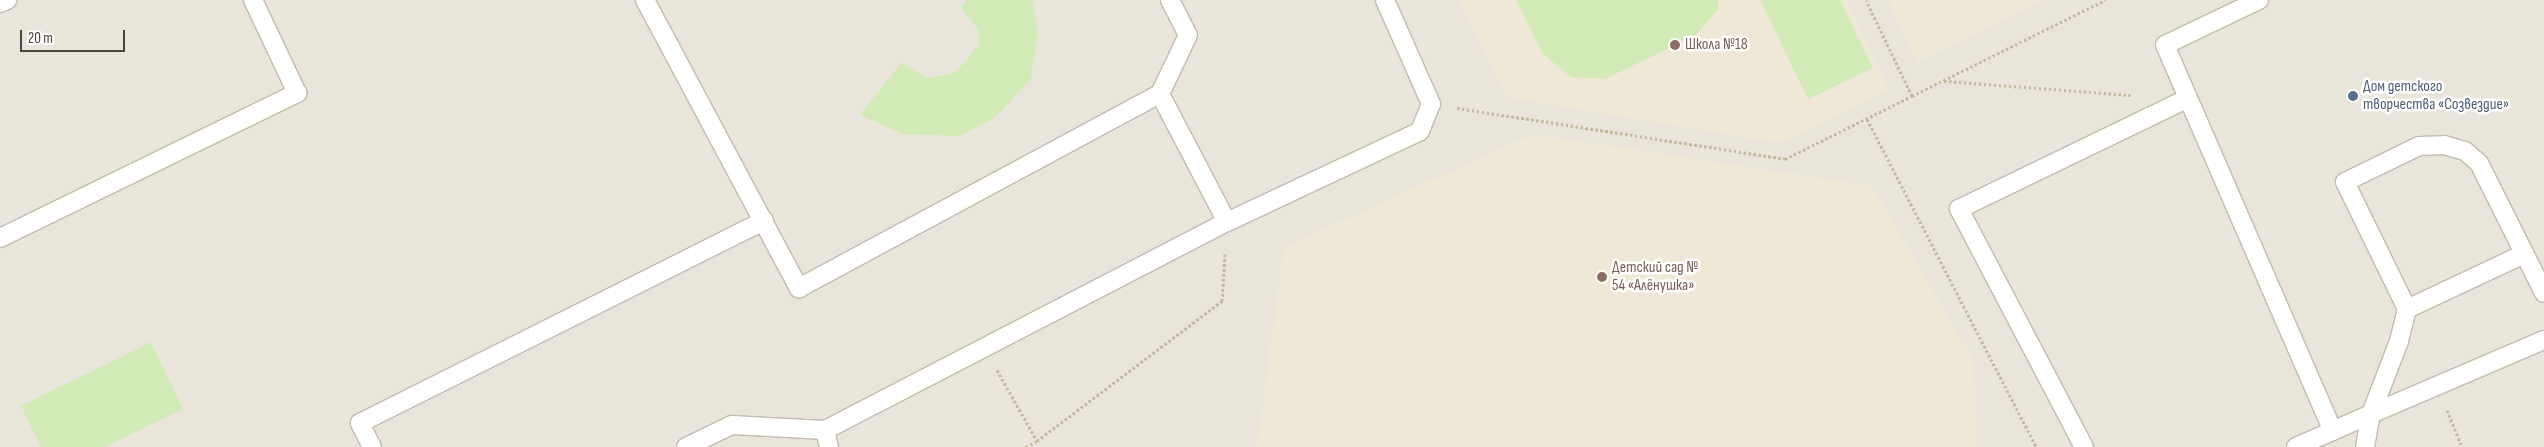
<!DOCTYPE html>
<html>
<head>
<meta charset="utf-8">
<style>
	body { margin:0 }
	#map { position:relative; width:2544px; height:447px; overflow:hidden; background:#f6f3ec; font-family:"Sofia Sans Condensed",sans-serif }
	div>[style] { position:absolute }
	.residential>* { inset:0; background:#eae5da }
	.education>* { inset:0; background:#efe8d6 }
	.green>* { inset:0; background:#d2eab5 }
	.path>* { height:3px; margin-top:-1.5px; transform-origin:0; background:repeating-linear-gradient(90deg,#c4b79f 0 2.5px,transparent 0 5px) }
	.roads { filter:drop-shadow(1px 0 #c2bbae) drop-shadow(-1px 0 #c2bbae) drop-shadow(0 1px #c2bbae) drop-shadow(0 -1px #c2bbae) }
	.service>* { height:18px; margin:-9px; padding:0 9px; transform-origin:9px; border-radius:9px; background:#fff }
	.dots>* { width:14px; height:14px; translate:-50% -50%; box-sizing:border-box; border:2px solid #fff; border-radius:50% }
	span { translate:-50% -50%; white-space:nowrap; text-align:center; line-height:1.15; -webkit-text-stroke:5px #fff; paint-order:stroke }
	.education-label { font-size:16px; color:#785e54 }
	.left { translate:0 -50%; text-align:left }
	.service-label { font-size:16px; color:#4e5e75 }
	.scale { position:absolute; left:20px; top:30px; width:105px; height:22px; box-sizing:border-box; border:2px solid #4b4439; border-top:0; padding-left:6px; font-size:15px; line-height:18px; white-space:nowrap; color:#4b4439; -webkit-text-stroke:4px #fff; paint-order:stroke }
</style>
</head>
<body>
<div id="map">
	<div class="residential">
		<div style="clip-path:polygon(0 0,2544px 0,2544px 447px,0 447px)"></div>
	</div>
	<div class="education">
		<div style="clip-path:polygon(1459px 0,1846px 0,1889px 90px,1779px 143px,1507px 97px)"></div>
		<div style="clip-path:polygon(1888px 0,2045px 0,1917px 62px)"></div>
		<div style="clip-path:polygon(1533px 134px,1872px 186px,1974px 361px,1976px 447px,1257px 447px,1284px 247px)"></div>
	</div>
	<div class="green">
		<div style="clip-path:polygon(967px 0,1032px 0,1038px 34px,1030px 80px,994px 118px,959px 136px,903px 134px,860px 115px,901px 63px,928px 78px,955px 73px,979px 45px,978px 29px,960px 7px)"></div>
		<div style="clip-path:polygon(1516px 0,1718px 0,1719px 8px,1696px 35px,1605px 79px,1571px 77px,1542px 53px)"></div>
		<div style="clip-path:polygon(1760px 0,1840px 0,1873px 68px,1808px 99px)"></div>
		<div style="clip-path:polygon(151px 342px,183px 409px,105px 447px,41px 447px,21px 406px)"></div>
	</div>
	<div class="path">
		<div style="left:1944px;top:81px;width:187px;rotate:4.3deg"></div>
		<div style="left:1912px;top:96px;width:216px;rotate:-26.4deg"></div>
		<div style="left:1457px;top:108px;width:332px;rotate:8.8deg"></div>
		<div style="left:1785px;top:159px;width:142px;rotate:-26.4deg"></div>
		<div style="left:1912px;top:96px;width:106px;rotate:-115.6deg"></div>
		<div style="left:1867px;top:119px;width:369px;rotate:62.7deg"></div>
		<div style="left:997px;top:370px;width:81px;rotate:60.6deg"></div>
		<div style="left:1037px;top:441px;width:13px;rotate:151deg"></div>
		<div style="left:2447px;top:410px;width:37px;rotate:68deg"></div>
		<div style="left:1037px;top:441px;width:232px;rotate:-37.1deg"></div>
		<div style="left:1222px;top:301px;width:47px;rotate:-86.3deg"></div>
	</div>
	<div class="roads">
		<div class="service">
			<div style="left:645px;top:0;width:327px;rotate:61.9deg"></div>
			<div style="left:799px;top:288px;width:410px;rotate:-28.3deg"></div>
			<div style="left:1170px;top:0;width:39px;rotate:63deg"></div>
			<div style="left:1188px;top:35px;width:65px;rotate:115.4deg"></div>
			<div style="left:1160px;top:94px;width:144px;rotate:62.4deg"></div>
			<div style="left:2259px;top:0;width:104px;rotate:154.4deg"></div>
			<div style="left:2165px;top:45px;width:421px;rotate:66.5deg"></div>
			<div style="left:0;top:3px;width:8px;rotate:-23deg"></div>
			<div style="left:0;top:238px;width:331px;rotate:-26deg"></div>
			<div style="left:297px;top:93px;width:103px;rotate:-115.3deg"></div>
			<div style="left:2407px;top:309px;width:129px;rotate:-25.2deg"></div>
			<div style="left:825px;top:430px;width:17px;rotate:77deg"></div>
			<div style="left:372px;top:447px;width:27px;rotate:-117deg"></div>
			<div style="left:360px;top:423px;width:452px;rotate:-26.6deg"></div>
			<div style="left:686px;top:447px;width:51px;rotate:-25.6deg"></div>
			<div style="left:732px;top:425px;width:93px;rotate:3.1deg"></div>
			<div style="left:825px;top:430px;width:453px;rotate:-27.4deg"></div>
			<div style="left:1227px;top:222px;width:213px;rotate:-25.2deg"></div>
			<div style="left:1420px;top:131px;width:29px;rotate:-68deg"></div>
			<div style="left:1431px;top:104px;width:114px;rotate:-113.9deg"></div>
			<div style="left:2084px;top:447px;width:269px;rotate:-117.7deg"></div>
			<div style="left:1959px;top:209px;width:253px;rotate:-25.8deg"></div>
			<div style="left:2296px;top:447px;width:82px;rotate:-23.7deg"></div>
			<div style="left:2371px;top:414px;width:78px;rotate:-69deg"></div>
			<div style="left:2399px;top:341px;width:33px;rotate:-76deg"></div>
			<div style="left:2407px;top:309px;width:141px;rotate:-116deg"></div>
			<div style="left:2345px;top:182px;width:82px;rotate:-25.9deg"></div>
			<div style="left:2419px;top:146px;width:25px;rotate:-2deg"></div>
			<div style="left:2444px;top:145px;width:22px;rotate:16deg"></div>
			<div style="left:2465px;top:151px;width:18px;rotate:41deg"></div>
			<div style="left:2479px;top:163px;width:145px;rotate:63.4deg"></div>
			<div style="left:2365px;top:447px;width:34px;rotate:-80deg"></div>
			<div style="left:2371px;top:414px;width:188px;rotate:-23.2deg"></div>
		</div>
	</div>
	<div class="dots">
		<div style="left:1675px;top:45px;background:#8d6e63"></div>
		<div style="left:2353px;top:96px;background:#5c6f8a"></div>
		<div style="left:1602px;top:277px;background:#8d6e63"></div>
	</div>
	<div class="education-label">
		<span class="left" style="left:1685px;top:45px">Школа №18</span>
		<span class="left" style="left:1612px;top:277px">Детский сад №<br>54 «Алёнушка»</span>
	</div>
	<div class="service-label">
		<span class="left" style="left:2363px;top:96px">Дом детского<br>творчества «Созвездие»</span>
	</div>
	<div class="scale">20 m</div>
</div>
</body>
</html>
